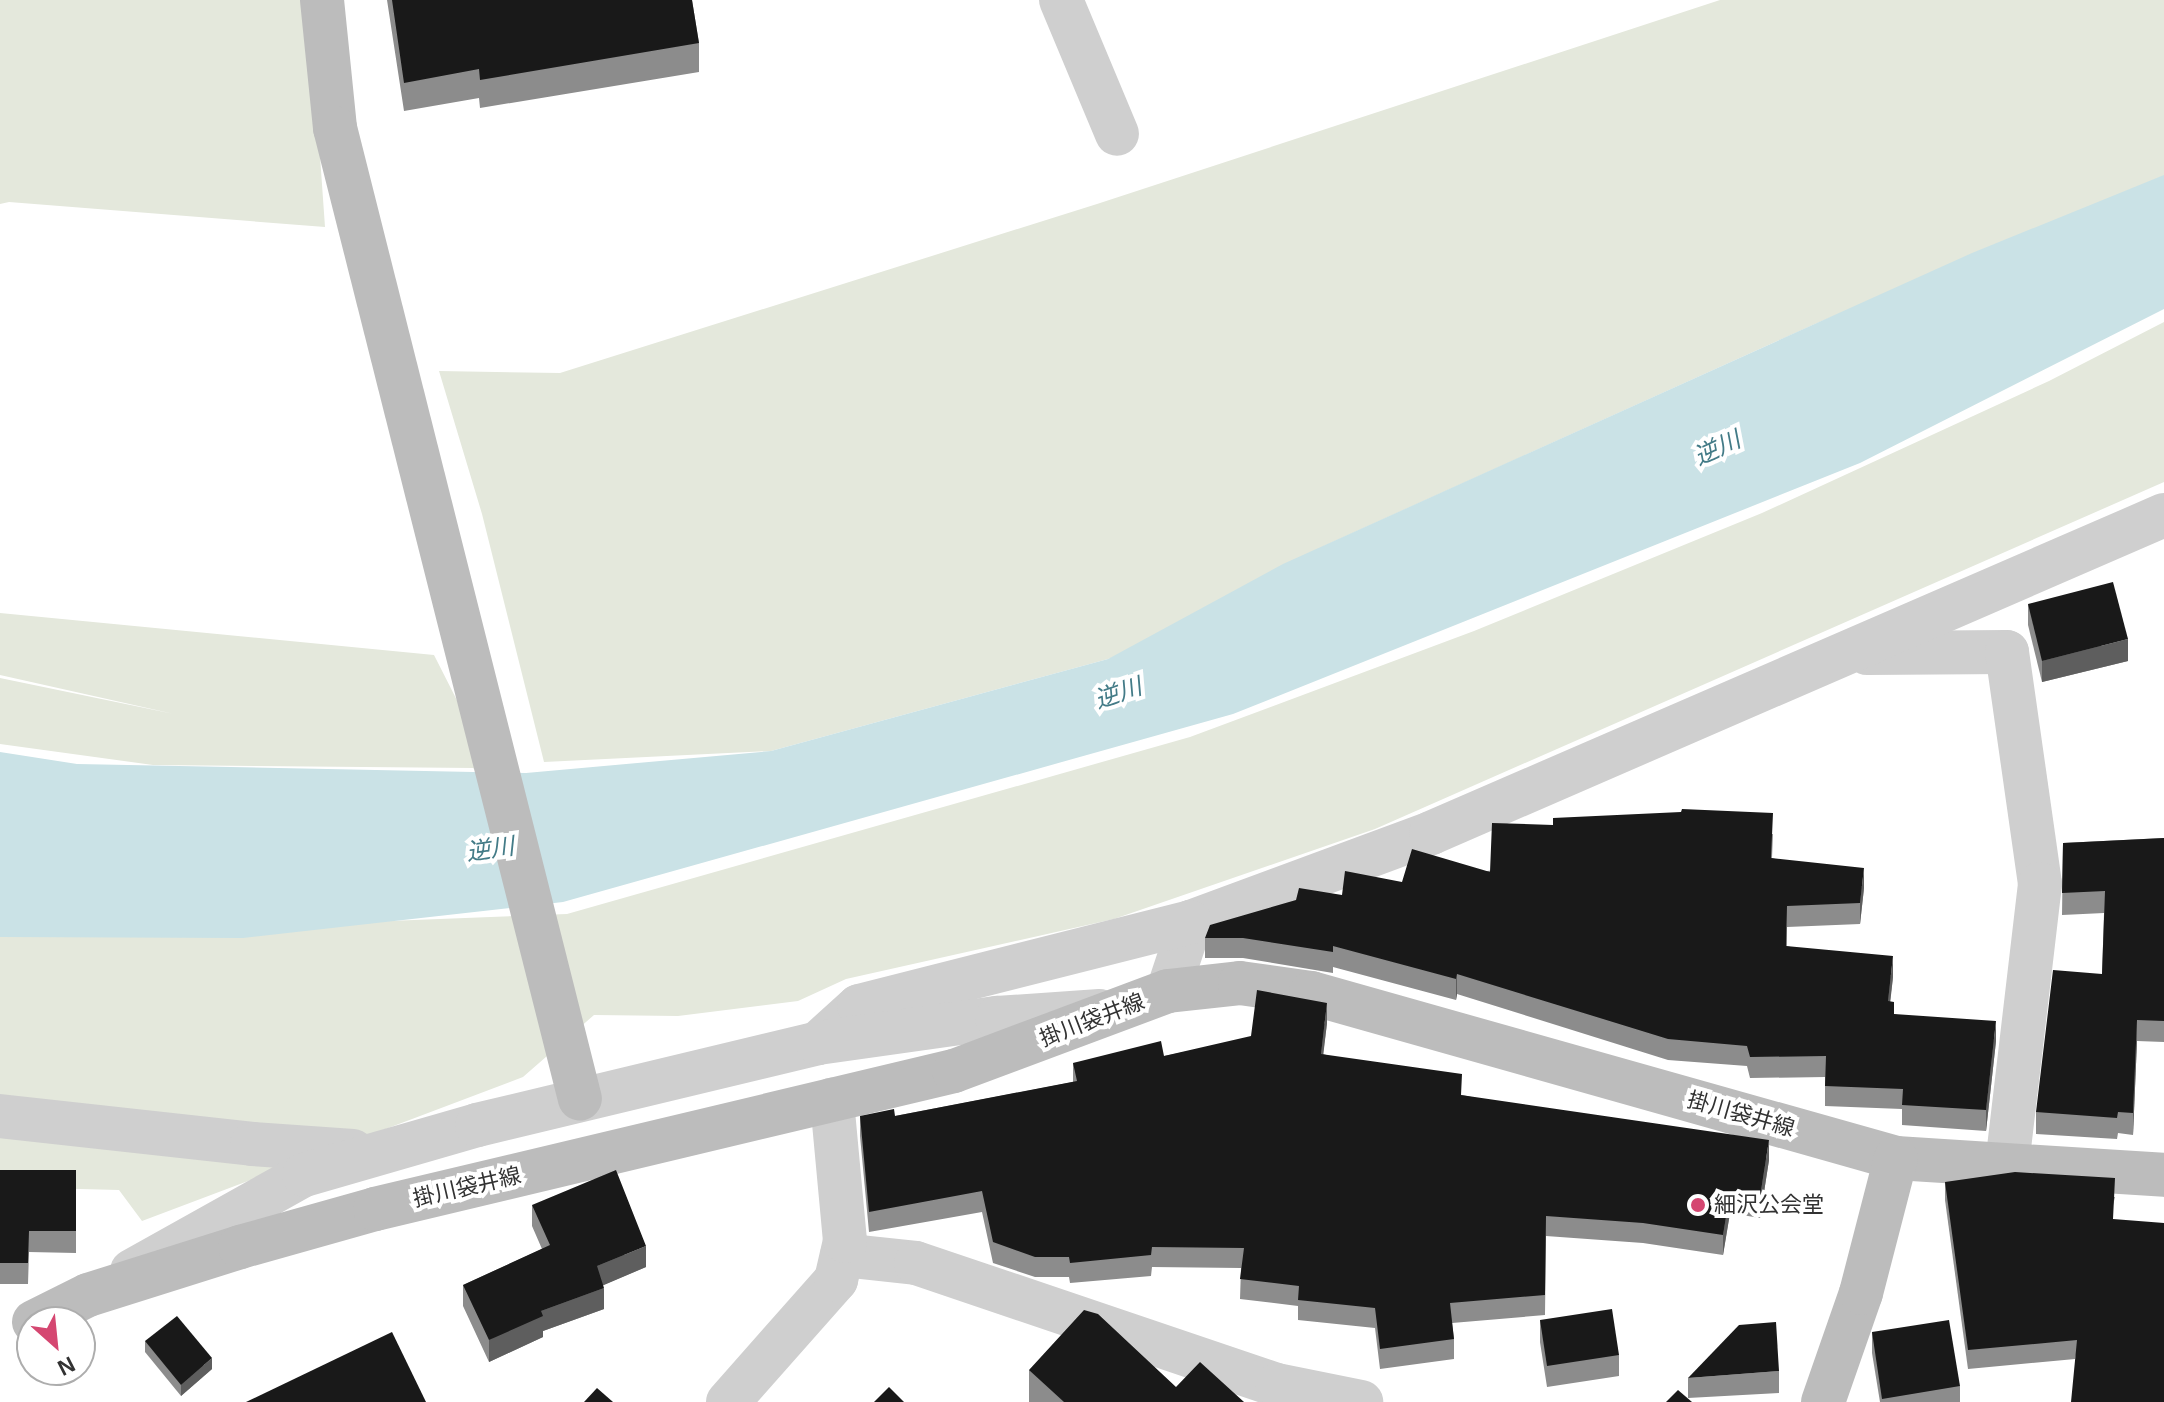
<!DOCTYPE html>
<html>
<head>
<meta charset="utf-8">
<style>
	body { margin:0 }
	#map { position:relative; width:2164px; height:1402px; overflow:hidden; background:#fff; font-family:Arial,"Noto Sans JP",sans-serif }
	div>[style] { position:absolute }
	.green>* { inset:0; background:#e4e8dc }
	.water>* { inset:0; background:#cae2e6 }
	.street>* { height:44px; margin:-22px; padding:0 22px; transform-origin:22px; border-radius:22px; background:#cfcfcf }
	.secondary>* { height:44px; margin:-22px; padding:0 22px; transform-origin:22px; border-radius:22px; background:#bcbcbc }
	.wall>* { inset:0; background:#8c8c8c }
	.shaded-wall>* { inset:0; background:#5e5e5e }
	.building>* { inset:0; background:#191919 }
	.dots>* { width:22px; height:22px; translate:-50% -50%; box-sizing:border-box; border:4px solid #fff; border-radius:50% }
	span { translate:-50% -50%; white-space:nowrap; text-align:center; line-height:1.15; -webkit-text-stroke:8px #fff; paint-order:stroke }
	.street-label { font-size:22px; color:#323232 }
	.poi-label { font-size:22px; color:#323232 }
	.left { translate:0 -50%; text-align:left }
	.water-label { font-size:24px; color:#437b87; font-style:italic }
	.north { position:absolute; left:16px; top:1306px; width:80px; height:80px; box-sizing:border-box; background:#fff; border:2px solid #adadad; border-radius:50%; rotate:153deg; font-size:22px; font-weight:700; line-height:32px; text-align:center; color:#323232 }
	.north::after { content:''; display:block; margin:auto; width:28px; height:36px; background:#d54771; clip-path:polygon(50% 0,100% 100%,50% 72%,0 100%) }
</style>
</head>
<body>
<div id="map">
	<div class="green">
		<div style="clip-path:polygon(0 0,309px 0,325px 227px,9px 202px,0 204px)"></div>
		<div style="clip-path:polygon(1720px 0,2164px 0,2164px 176px,1815px 324px,1324px 546px,1253px 606px,1108px 659px,771px 751px,544px 762px,482px 514px,439px 371px,560px 373px,1097px 204px)"></div>
		<div style="clip-path:polygon(2164px 322px,2164px 482px,1375px 829px,1114px 919px,846px 979px,798px 1001px,678px 1016px,594px 1015px,523px 1077px,142px 1221px,119px 1190px,0 1187px,0 936px,567px 914px,1190px 737px,1474px 631px,1762px 513px,2049px 381px)"></div>
		<div style="clip-path:polygon(0 613px,434px 655px,501px 787px,473px 768px,153px 765px,0 744px,0 678px,174px 714px,0 675px)"></div>
	</div>
	<div class="water">
		<div style="clip-path:polygon(2164px 175px,2164px 309px,1860px 463px,1233px 714px,563px 902px,243px 938px,0 937px,0 752px,77px 764px,526px 773px,771px 751px,1108px 659px,1283px 564px,1972px 253px)"></div>
	</div>
	<div class="street">
		<div style="left:1061px;top:0;width:145px;rotate:67.3deg"></div>
		<div style="left:1867px;top:653px;width:140px;rotate:-0.4deg"></div>
		<div style="left:2007px;top:652px;width:234px;rotate:81.9deg"></div>
		<div style="left:2040px;top:884px;width:283px;rotate:96.7deg"></div>
		<div style="left:1168px;top:991px;width:73px;rotate:-71.6deg"></div>
		<div style="left:1191px;top:922px;width:256px;rotate:-20.3deg"></div>
		<div style="left:1431px;top:833px;width:799px;rotate:-23.45deg"></div>
		<div style="left:818px;top:1043px;width:55px;rotate:-42.1deg"></div>
		<div style="left:859px;top:1006px;width:342px;rotate:-14.2deg"></div>
		<div style="left:0;top:1116px;width:254px;rotate:6.3deg"></div>
		<div style="left:252px;top:1144px;width:101px;rotate:4deg"></div>
		<div style="left:842px;top:1255px;width:74px;rotate:6.2deg"></div>
		<div style="left:916px;top:1263px;width:381px;rotate:18.7deg"></div>
		<div style="left:1277px;top:1385px;width:86px;rotate:11.4deg"></div>
		<div style="left:132px;top:1271px;width:197px;rotate:-29.2deg"></div>
		<div style="left:304px;top:1175px;width:180px;rotate:-16.1deg"></div>
		<div style="left:477px;top:1125px;width:351px;rotate:-13.5deg"></div>
		<div style="left:818px;top:1043px;width:181px;rotate:-8deg"></div>
		<div style="left:997px;top:1018px;width:103px;rotate:-3.9deg"></div>
		<div style="left:728px;top:1402px;width:163px;rotate:-48.5deg"></div>
		<div style="left:836px;top:1280px;width:40px;rotate:-77deg"></div>
		<div style="left:845px;top:1241px;width:142px;rotate:-95.3deg"></div>
	</div>
	<div class="secondary">
		<div style="left:322px;top:0;width:129px;rotate:84.2deg"></div>
		<div style="left:335px;top:128px;width:1001px;rotate:75.84deg"></div>
		<div style="left:34px;top:1322px;width:60px;rotate:-26.6deg"></div>
		<div style="left:88px;top:1295px;width:159px;rotate:-17.5deg"></div>
		<div style="left:240px;top:1247px;width:140px;rotate:-15.7deg"></div>
		<div style="left:375px;top:1209px;width:595px;rotate:-13.41deg"></div>
		<div style="left:954px;top:1071px;width:228px;rotate:-20.5deg"></div>
		<div style="left:1168px;top:991px;width:72px;rotate:-6.3deg"></div>
		<div style="left:1240px;top:983px;width:72px;rotate:8deg"></div>
		<div style="left:1311px;top:993px;width:608px;rotate:15.75deg"></div>
		<div style="left:1896px;top:1158px;width:269px;rotate:3.6deg"></div>
		<div style="left:1823px;top:1402px;width:115px;rotate:-70.8deg"></div>
		<div style="left:1861px;top:1293px;width:139px;rotate:-75.5deg"></div>
	</div>
	<div class="wall">
		<div style="clip-path:polygon(387px 0,692px 0,699px 43px,699px 72px,480px 108px,479px 98px,404px 111px)"></div>
		<div style="clip-path:polygon(2028px 604px,2128px 661px,2042px 682px,2028px 625px)"></div>
		<div style="clip-path:polygon(1773px 834px,1772px 858px,1864px 888px,1860px 924px,1787px 927px,1787px 946px,1893px 977px,1890px 1001px,1894px 1014px,1996px 1041px,1986px 1131px,1902px 1125px,1902px 1109px,1825px 1106px,1825px 1077px,1750px 1078px,1747px 1066px,1668px 1060px,1457px 994px,1456px 1000px,1333px 967px,1333px 973px,1243px 958px,1205px 958px,1205px 938px,1342px 895px,1402px 882px)"></div>
		<div style="clip-path:polygon(2164px 838px,2164px 1042px,2137px 1041px,2133px 1135px,2118px 1133px,2117px 1139px,2036px 1134px,2036px 1112px,2102px 974px,2104px 913px,2062px 915px,2063px 843px)"></div>
		<div style="clip-path:polygon(1327px 1023px,1323px 1054px,1462px 1095px,1769px 1160px,1760px 1218px,1730px 1213px,1723px 1255px,1643px 1243px,1546px 1236px,1545px 1315px,1452px 1323px,1454px 1339px,1454px 1359px,1380px 1369px,1375px 1328px,1298px 1320px,1298px 1306px,1240px 1299px,1241px 1268px,1152px 1267px,1151px 1276px,1070px 1283px,1069px 1277px,1035px 1277px,993px 1263px,982px 1212px,869px 1232px,860px 1136px,860px 1116px,895px 1116px,1073px 1082px,1073px 1063px,1164px 1056px)"></div>
		<div style="clip-path:polygon(0 1170px,76px 1170px,76px 1253px,29px 1252px,28px 1284px,0 1284px)"></div>
		<div style="clip-path:polygon(1945px 1182px,2115px 1197px,2075px 1359px,1968px 1369px,1945px 1200px)"></div>
		<div style="clip-path:polygon(532px 1205px,646px 1267px,603px 1285px,604px 1309px,543px 1331px,543px 1337px,489px 1362px,463px 1306px,463px 1285px,542px 1249px,532px 1226px)"></div>
		<div style="clip-path:polygon(1540px 1320px,1619px 1355px,1619px 1376px,1547px 1387px,1540px 1342px)"></div>
		<div style="clip-path:polygon(1872px 1332px,1960px 1386px,1960px 1402px,1880px 1402px,1872px 1353px)"></div>
		<div style="clip-path:polygon(145px 1341px,212px 1369px,181px 1396px,145px 1352px)"></div>
		<div style="clip-path:polygon(1029px 1370px,1176px 1387px,1244px 1402px,1029px 1402px)"></div>
		<div style="clip-path:polygon(1779px 1371px,1779px 1393px,1688px 1398px,1688px 1378px)"></div>
	</div>
	<div class="shaded-wall">
		<div style="clip-path:polygon(2128px 639px,2128px 661px,2042px 682px,2042px 661px)"></div>
		<div style="clip-path:polygon(1864px 868px,1864px 888px,1860px 924px,1860px 903px)"></div>
		<div style="clip-path:polygon(1893px 956px,1893px 977px,1888px 1022px,1888px 1001px)"></div>
		<div style="clip-path:polygon(1457px 974px,1457px 994px,1456px 1000px,1456px 979px)"></div>
		<div style="clip-path:polygon(1327px 1003px,1327px 1023px,1321px 1074px,1321px 1054px)"></div>
		<div style="clip-path:polygon(2137px 1020px,2137px 1041px,2133px 1135px,2133px 1113px)"></div>
		<div style="clip-path:polygon(1996px 1021px,1996px 1041px,1986px 1131px,1986px 1110px)"></div>
		<div style="clip-path:polygon(1769px 1140px,1769px 1160px,1760px 1218px,1760px 1197px)"></div>
		<div style="clip-path:polygon(1730px 1193px,1730px 1213px,1723px 1255px,1723px 1235px)"></div>
		<div style="clip-path:polygon(646px 1246px,646px 1267px,597px 1288px,597px 1266px)"></div>
		<div style="clip-path:polygon(604px 1288px,604px 1309px,543px 1331px,543px 1337px,489px 1362px,489px 1340px,541px 1311px)"></div>
		<div style="clip-path:polygon(212px 1358px,212px 1369px,181px 1396px,181px 1385px)"></div>
	</div>
	<div class="building">
		<div style="clip-path:polygon(392px 0,692px 0,699px 43px,480px 80px,479px 69px,404px 83px)"></div>
		<div style="clip-path:polygon(2113px 582px,2128px 639px,2042px 661px,2028px 604px)"></div>
		<div style="clip-path:polygon(1682px 809px,1773px 813px,1771px 858px,1864px 868px,1860px 903px,1787px 906px,1786px 946px,1893px 956px,1888px 1001px,1894px 1002px,1894px 1014px,1996px 1021px,1986px 1110px,1902px 1105px,1903px 1089px,1825px 1086px,1826px 1056px,1750px 1057px,1747px 1046px,1668px 1039px,1457px 974px,1456px 979px,1333px 946px,1333px 952px,1243px 938px,1205px 938px,1210px 925px,1296px 900px,1299px 888px,1342px 895px,1345px 871px,1402px 882px,1412px 849px,1490px 872px,1492px 823px,1553px 825px,1553px 818px,1681px 812px)"></div>
		<div style="clip-path:polygon(2164px 838px,2164px 1021px,2137px 1020px,2133px 1113px,2118px 1112px,2117px 1118px,2036px 1112px,2053px 970px,2102px 974px,2105px 891px,2062px 893px,2063px 843px)"></div>
		<div style="clip-path:polygon(1257px 990px,1327px 1003px,1321px 1054px,1462px 1074px,1461px 1095px,1769px 1140px,1760px 1197px,1730px 1193px,1723px 1235px,1643px 1223px,1546px 1216px,1545px 1295px,1450px 1303px,1454px 1339px,1380px 1349px,1375px 1308px,1298px 1300px,1299px 1286px,1240px 1279px,1244px 1248px,1152px 1247px,1151px 1255px,1070px 1263px,1069px 1257px,1035px 1257px,993px 1242px,982px 1191px,869px 1212px,860px 1116px,894px 1109px,895px 1116px,1077px 1081px,1073px 1063px,1161px 1041px,1164px 1056px,1251px 1036px)"></div>
		<div style="clip-path:polygon(0 1170px,76px 1170px,76px 1231px,29px 1231px,28px 1263px,0 1263px)"></div>
		<div style="clip-path:polygon(616px 1170px,646px 1246px,597px 1266px,604px 1288px,541px 1311px,543px 1316px,489px 1340px,463px 1285px,550px 1245px,532px 1205px)"></div>
		<div style="clip-path:polygon(2015px 1172px,2115px 1178px,2113px 1219px,2164px 1223px,2164px 1402px,2071px 1402px,2077px 1340px,1968px 1350px,1945px 1182px)"></div>
		<div style="clip-path:polygon(1612px 1309px,1619px 1355px,1547px 1366px,1540px 1320px)"></div>
		<div style="clip-path:polygon(1084px 1310px,1098px 1314px,1176px 1387px,1200px 1362px,1244px 1402px,1064px 1402px,1029px 1370px)"></div>
		<div style="clip-path:polygon(177px 1316px,212px 1358px,181px 1385px,145px 1341px)"></div>
		<div style="clip-path:polygon(1949px 1320px,1960px 1386px,1882px 1399px,1872px 1332px)"></div>
		<div style="clip-path:polygon(1776px 1322px,1779px 1371px,1688px 1378px,1739px 1325px)"></div>
		<div style="clip-path:polygon(392px 1332px,426px 1402px,246px 1402px)"></div>
		<div style="clip-path:polygon(889px 1387px,904px 1402px,874px 1402px)"></div>
		<div style="clip-path:polygon(597px 1388px,613px 1402px,584px 1402px)"></div>
		<div style="clip-path:polygon(1678px 1390px,1692px 1402px,1666px 1402px)"></div>
	</div>
	<div class="dots">
		<div style="left:1698px;top:1205px;background:#d54771"></div>
	</div>
	<div class="street-label">
		<span style="left:1092px;top:1020px;rotate:-21deg">掛川袋井線</span>
		<span style="left:1741px;top:1114px;rotate:16deg">掛川袋井線</span>
		<span style="left:467px;top:1187px;rotate:-13deg">掛川袋井線</span>
	</div>
	<div class="poi-label">
		<span class="left" style="left:1714px;top:1205px">細沢公会堂</span>
	</div>
	<div class="water-label">
		<span style="left:1717px;top:448px;rotate:-25deg">逆川</span>
		<span style="left:1118px;top:693px;rotate:-19deg">逆川</span>
		<span style="left:490px;top:849px;rotate:-8deg">逆川</span>
	</div>
	<div class="north">N</div>
</div>
</body>
</html>
